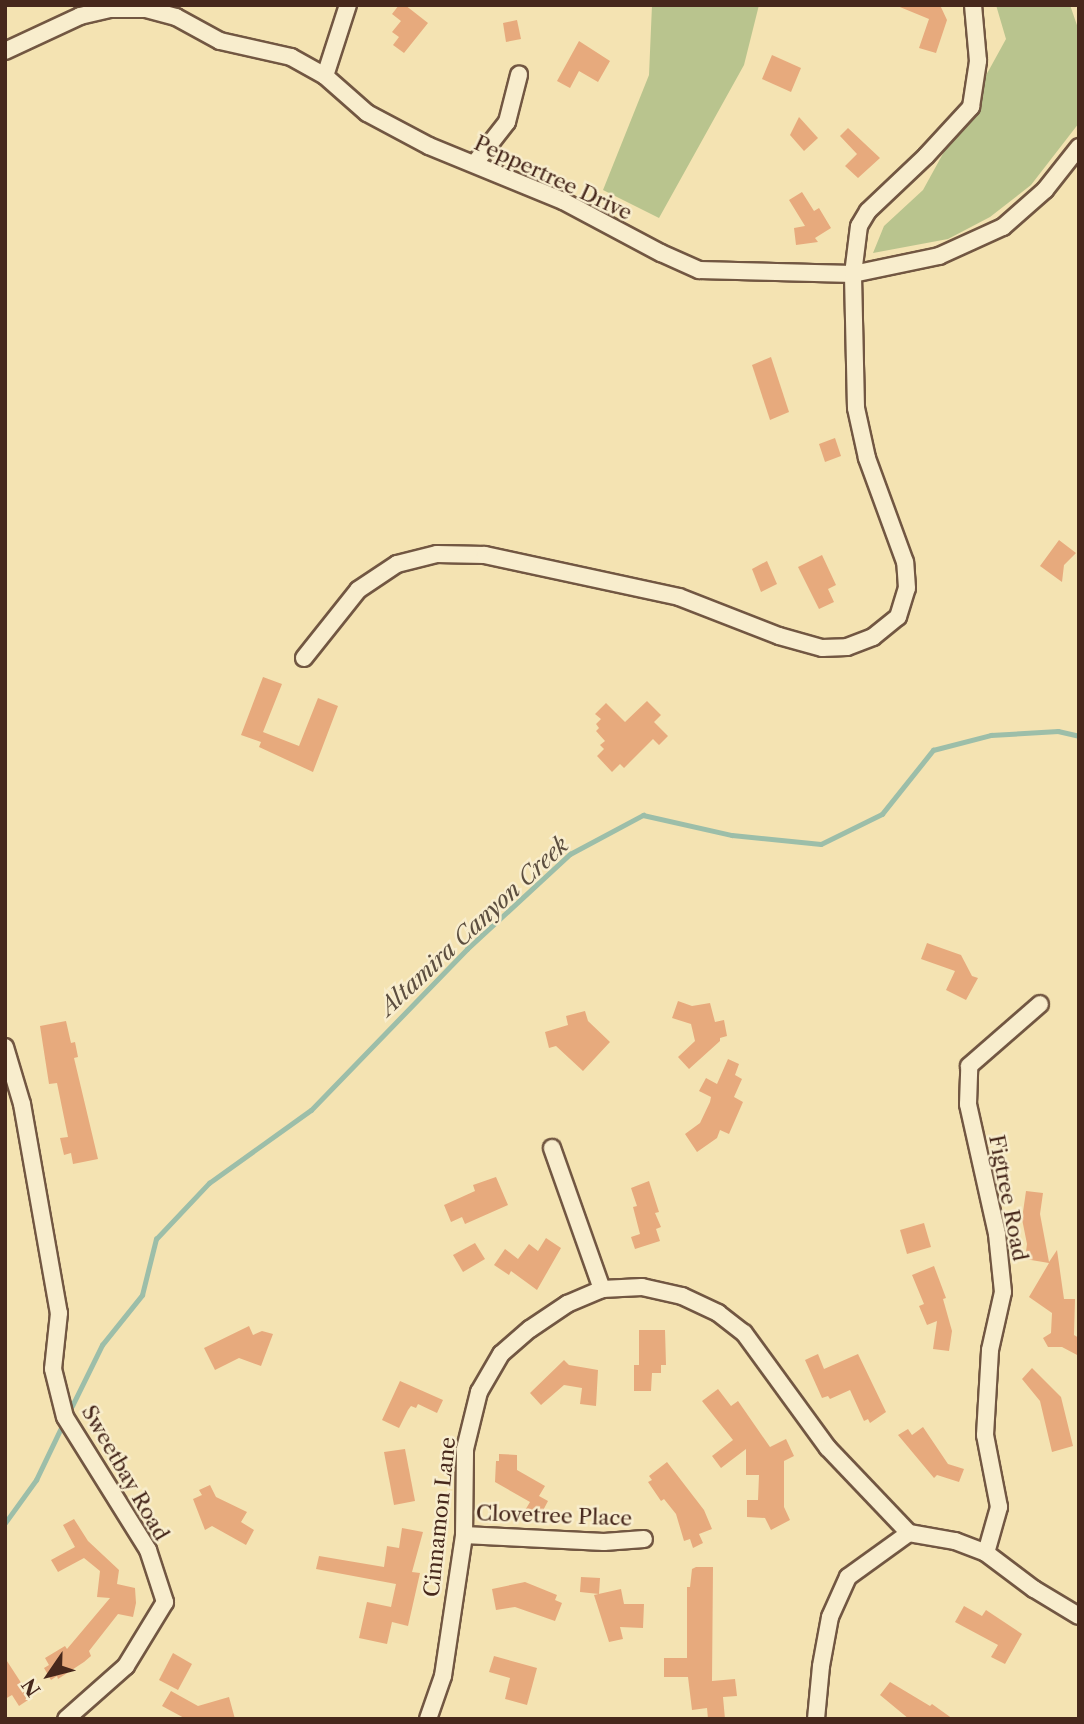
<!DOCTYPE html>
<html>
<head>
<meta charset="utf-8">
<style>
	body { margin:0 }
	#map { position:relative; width:1084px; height:1724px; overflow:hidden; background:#f4e3b2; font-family:"Libre Caslon Text",serif }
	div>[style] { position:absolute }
	.green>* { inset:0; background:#b9c48e }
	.stream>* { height:4.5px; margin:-2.25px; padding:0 2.25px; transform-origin:2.25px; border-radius:2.25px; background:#9cbea9 }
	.building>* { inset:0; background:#e7aa7d }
	.roads { filter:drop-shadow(2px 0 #725742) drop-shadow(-2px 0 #725742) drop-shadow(0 2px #725742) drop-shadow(0 -2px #725742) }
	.street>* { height:16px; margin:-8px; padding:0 8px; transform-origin:8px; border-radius:8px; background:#f8edcd }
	span { translate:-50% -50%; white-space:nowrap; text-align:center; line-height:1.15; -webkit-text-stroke:5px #f8edcd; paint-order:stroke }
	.street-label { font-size:21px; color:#47281c }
	.water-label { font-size:23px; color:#5c4e3f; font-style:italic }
	.frame { position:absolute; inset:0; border:7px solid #47281c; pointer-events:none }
	.north { position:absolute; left:14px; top:1640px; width:70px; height:70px; -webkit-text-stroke:5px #f8edcd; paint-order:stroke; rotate:235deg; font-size:19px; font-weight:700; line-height:28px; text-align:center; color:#47281c }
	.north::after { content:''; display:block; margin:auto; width:24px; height:32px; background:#47281c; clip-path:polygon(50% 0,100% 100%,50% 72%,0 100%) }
</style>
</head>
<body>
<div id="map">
	<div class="green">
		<div style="clip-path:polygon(652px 5px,759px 5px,744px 65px,659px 218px,603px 190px,649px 75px)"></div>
		<div style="clip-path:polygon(996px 5px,1070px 5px,1079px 31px,1079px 123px,1031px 185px,990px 217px,948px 239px,873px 253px,884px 226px,923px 190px,1006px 39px)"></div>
	</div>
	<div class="stream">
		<div style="left:72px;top:1406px;width:68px;rotate:-63.8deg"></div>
		<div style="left:102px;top:1345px;width:64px;rotate:-51.3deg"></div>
		<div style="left:142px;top:1295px;width:58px;rotate:-76deg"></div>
		<div style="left:156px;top:1239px;width:77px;rotate:-46.6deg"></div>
		<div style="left:209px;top:1183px;width:125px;rotate:-35.6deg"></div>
		<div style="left:311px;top:1110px;width:224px;rotate:-45.9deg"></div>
		<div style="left:467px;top:949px;width:140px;rotate:-42.7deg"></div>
		<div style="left:570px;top:854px;width:83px;rotate:-28.1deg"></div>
		<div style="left:643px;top:815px;width:91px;rotate:12.7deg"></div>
		<div style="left:732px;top:835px;width:89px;rotate:5.8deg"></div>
		<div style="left:821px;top:844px;width:68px;rotate:-26.2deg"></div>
		<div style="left:882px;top:814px;width:82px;rotate:-51.4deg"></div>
		<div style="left:933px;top:750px;width:60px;rotate:-14.5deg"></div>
		<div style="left:991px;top:735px;width:67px;rotate:-3.4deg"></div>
		<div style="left:1058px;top:731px;width:22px;rotate:13deg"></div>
		<div style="left:5px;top:1523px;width:53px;rotate:-54.2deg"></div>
		<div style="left:36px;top:1480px;width:55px;rotate:-64.4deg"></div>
	</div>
	<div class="building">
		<div style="clip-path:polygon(399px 5px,405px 5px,428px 23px,404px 53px,393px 45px,399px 37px,392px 32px,401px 21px,392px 14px)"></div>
		<div style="clip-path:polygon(895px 5px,940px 5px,947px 20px,936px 53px,919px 48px,929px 19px)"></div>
		<div style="clip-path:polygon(517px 20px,521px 39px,506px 42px,503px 23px)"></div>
		<div style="clip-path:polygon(579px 41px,610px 61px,598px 82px,579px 71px,570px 88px,557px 81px)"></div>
		<div style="clip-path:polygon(772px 55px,801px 68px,791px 92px,762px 79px)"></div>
		<div style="clip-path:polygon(799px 117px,818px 138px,804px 151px,790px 135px)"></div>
		<div style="clip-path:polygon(848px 128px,880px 158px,858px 178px,845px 166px,857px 154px,840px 136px)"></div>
		<div style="clip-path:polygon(802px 192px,814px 211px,819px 208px,831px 228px,815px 238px,818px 242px,796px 245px,794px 228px,805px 226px,789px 200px)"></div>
		<div style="clip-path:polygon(771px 357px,789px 412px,770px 420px,752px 365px)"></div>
		<div style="clip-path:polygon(835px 438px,841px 456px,825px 462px,819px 444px)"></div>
		<div style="clip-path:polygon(1059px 540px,1076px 553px,1064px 565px,1062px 582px,1040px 566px)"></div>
		<div style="clip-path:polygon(822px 555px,836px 585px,828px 589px,834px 602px,819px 609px,798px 567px)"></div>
		<div style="clip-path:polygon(767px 561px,777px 584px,761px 592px,752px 569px)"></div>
		<div style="clip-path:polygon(263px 677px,282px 684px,263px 732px,299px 746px,318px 698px,338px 706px,313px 772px,259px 747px,261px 742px,241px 735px)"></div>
		<div style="clip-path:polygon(647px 701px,661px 715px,654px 722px,668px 736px,659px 745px,653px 739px,624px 768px,620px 764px,612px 772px,597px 756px,604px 749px,600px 745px,605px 741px,596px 731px,599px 728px,596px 724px,601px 719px,595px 714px,606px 703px,625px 722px)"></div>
		<div style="clip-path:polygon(927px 943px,961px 955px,972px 976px,978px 978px,966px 1000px,946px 990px,955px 971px,921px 959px)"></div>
		<div style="clip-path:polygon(678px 1001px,692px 1006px,710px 1003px,715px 1022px,724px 1020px,727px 1036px,720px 1038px,720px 1041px,689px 1069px,678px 1057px,695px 1041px,691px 1024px,672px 1018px)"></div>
		<div style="clip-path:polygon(585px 1011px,588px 1021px,610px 1042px,583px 1071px,556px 1046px,549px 1048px,545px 1032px,568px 1025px,566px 1016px)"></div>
		<div style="clip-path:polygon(66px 1021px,71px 1043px,75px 1042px,78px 1057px,74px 1058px,98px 1159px,73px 1164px,71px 1153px,64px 1155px,60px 1138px,68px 1137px,57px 1083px,49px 1084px,40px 1026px)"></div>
		<div style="clip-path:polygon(728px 1059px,739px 1064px,735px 1075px,742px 1079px,734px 1097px,743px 1102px,729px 1134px,720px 1130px,717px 1138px,697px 1152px,685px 1134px,700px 1123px,710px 1102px,711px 1097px,699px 1091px,706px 1078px,717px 1084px)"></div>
		<div style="clip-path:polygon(496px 1177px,508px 1205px,465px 1224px,462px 1217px,451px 1222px,444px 1205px,475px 1191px,473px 1185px)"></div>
		<div style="clip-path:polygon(649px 1181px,659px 1212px,655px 1213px,661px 1227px,656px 1229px,660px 1241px,635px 1249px,631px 1237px,640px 1234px,633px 1207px,637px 1206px,631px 1188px)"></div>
		<div style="clip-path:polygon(1026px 1191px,1043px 1193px,1040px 1214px,1049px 1262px,1057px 1250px,1064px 1299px,1075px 1299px,1074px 1335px,1079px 1338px,1079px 1356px,1062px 1347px,1048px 1347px,1043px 1338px,1051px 1333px,1052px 1313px,1029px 1297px,1049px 1263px,1025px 1259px,1027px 1244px,1022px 1219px)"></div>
		<div style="clip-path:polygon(924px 1223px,931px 1247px,907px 1254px,900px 1230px)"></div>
		<div style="clip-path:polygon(546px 1238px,561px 1248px,537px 1290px,511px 1271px,509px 1275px,494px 1265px,505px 1249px,518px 1259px,529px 1244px,538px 1251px)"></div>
		<div style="clip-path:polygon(475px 1243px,485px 1259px,463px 1272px,453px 1255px)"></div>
		<div style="clip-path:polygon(934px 1266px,946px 1298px,943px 1299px,952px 1331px,949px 1351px,933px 1349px,937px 1321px,927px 1325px,919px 1306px,924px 1304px,912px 1275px)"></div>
		<div style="clip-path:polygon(249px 1326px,253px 1335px,262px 1331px,273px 1334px,261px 1366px,239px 1358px,215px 1370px,204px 1348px)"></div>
		<div style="clip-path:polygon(639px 1330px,665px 1330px,666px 1365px,661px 1365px,661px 1373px,652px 1373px,651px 1391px,634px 1391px,634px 1365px,639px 1365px)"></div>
		<div style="clip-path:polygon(818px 1354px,824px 1369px,858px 1354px,886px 1412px,870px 1423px,868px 1419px,864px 1421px,850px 1390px,830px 1399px,828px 1396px,822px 1398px,805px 1360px)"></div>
		<div style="clip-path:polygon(564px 1360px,569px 1365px,598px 1370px,596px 1406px,580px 1404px,582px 1388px,564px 1385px,541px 1405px,530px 1393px)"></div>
		<div style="clip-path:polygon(1032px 1368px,1061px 1397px,1073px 1446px,1052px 1452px,1040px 1401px,1022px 1379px)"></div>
		<div style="clip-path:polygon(400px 1381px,443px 1400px,437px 1413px,418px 1404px,416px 1408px,411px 1406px,408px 1410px,399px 1428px,382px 1420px)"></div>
		<div style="clip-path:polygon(718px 1389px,731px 1406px,738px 1401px,770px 1447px,786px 1439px,794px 1456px,784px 1461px,784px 1507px,790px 1520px,771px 1530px,765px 1518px,747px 1517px,747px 1500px,758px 1500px,759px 1475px,746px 1475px,746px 1449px,721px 1468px,712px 1456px,733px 1440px,702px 1401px)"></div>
		<div style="clip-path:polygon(923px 1427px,948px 1464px,964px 1469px,959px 1482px,937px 1475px,934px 1478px,898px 1435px,908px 1429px,912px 1435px)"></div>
		<div style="clip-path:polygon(405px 1449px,415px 1501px,394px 1505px,384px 1452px)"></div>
		<div style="clip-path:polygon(499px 1454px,517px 1455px,517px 1470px,545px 1486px,539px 1496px,548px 1501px,538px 1520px,524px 1512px,530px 1502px,495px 1482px,496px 1461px,499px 1461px)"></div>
		<div style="clip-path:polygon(667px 1462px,704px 1510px,712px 1529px,699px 1534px,703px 1543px,693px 1548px,690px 1539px,684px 1541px,676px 1514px,664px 1499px,661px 1501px,648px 1482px,652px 1480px,649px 1476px)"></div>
		<div style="clip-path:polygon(210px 1485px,216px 1497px,247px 1512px,241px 1522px,254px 1530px,246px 1545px,212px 1526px,205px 1530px,193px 1499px,202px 1495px,199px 1490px)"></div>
		<div style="clip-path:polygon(74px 1519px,88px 1541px,119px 1570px,117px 1584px,135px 1588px,136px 1603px,133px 1617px,118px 1614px,89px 1651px,91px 1656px,84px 1662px,58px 1679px,57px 1676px,51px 1680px,44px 1668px,49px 1665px,45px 1658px,65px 1646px,67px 1649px,110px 1598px,97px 1597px,100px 1571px,84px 1558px,58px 1572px,51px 1560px,75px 1547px,63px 1525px)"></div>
		<div style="clip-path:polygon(402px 1528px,423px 1532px,412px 1572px,420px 1573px,408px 1626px,392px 1622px,387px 1644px,359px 1638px,367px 1602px,391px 1607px,396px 1584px,316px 1569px,319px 1556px,384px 1567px,387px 1546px,399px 1548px)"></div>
		<div style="clip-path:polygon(696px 1567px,713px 1567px,712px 1681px,735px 1679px,737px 1696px,723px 1697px,725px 1719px,708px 1719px,707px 1708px,692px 1710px,688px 1677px,664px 1677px,664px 1658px,687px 1658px,687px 1587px,690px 1587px,692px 1569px)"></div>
		<div style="clip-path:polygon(581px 1577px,600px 1578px,599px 1594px,580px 1592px)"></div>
		<div style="clip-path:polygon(525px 1582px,557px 1595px,555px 1600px,562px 1603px,555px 1621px,515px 1607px,496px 1610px,492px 1589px)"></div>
		<div style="clip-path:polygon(621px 1589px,624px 1604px,644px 1604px,643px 1628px,620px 1627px,623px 1639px,609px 1642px,594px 1595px)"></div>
		<div style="clip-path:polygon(964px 1606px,982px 1616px,986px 1610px,1022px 1634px,1005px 1664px,991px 1657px,998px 1645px,955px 1622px)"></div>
		<div style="clip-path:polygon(173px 1653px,192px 1664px,178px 1690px,159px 1680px)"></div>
		<div style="clip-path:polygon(494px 1656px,537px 1668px,527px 1705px,505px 1699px,510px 1678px,489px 1672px)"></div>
		<div style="clip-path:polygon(5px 1658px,31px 1698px,19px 1706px,12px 1695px,5px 1699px)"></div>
		<div style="clip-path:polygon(890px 1682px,930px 1706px,932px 1704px,953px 1719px,909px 1719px,880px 1695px)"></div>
		<div style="clip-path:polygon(171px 1691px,198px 1706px,229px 1697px,235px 1719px,186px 1719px,162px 1706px)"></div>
	</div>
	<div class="roads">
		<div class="street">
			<div style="left:5px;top:51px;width:83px;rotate:-25deg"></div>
			<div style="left:80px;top:16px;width:32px;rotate:-13deg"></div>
			<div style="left:111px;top:9px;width:35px"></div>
			<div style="left:146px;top:9px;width:31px;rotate:15deg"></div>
			<div style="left:176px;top:17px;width:50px;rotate:28.6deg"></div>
			<div style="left:220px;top:41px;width:73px;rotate:12.7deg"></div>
			<div style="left:291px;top:57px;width:39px;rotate:29deg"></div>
			<div style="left:325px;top:76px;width:56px;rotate:41.4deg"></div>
			<div style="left:367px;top:113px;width:70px;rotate:28deg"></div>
			<div style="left:429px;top:146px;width:145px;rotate:22.3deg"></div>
			<div style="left:563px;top:201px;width:111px;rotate:28deg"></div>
			<div style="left:661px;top:253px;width:42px;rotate:24.1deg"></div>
			<div style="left:699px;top:270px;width:154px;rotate:1.5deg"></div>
			<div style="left:853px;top:274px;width:88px;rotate:-11.8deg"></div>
			<div style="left:939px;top:256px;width:70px;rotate:-24.4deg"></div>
			<div style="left:1003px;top:227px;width:56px;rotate:-41.4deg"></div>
			<div style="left:1045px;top:190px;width:55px;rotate:-51.7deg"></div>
			<div style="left:325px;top:76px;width:75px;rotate:-72.1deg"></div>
			<div style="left:475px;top:163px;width:52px;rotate:-52deg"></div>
			<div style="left:507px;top:122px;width:49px;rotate:-75.7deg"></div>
			<div style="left:304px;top:658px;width:87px;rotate:-51.5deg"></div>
			<div style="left:358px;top:590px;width:47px;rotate:-33.7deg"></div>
			<div style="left:397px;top:564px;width:41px;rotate:-14deg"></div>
			<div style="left:437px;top:554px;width:48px;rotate:1.2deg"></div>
			<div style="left:485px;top:555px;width:198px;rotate:12.2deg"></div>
			<div style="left:679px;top:597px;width:107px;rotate:21.3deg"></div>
			<div style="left:779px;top:636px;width:45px;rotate:15.6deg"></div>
			<div style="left:822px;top:648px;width:25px;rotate:-2deg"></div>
			<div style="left:847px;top:647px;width:28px;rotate:-21deg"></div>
			<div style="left:873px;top:637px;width:32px;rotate:-39deg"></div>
			<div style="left:898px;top:617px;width:30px;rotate:-73deg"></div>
			<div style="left:907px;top:588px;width:26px;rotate:-94deg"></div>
			<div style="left:905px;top:562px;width:111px;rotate:-110.1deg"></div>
			<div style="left:867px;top:458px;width:51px;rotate:-102.4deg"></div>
			<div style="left:856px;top:408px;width:134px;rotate:-91.3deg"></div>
			<div style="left:853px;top:274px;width:48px;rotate:-82.9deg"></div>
			<div style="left:859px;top:226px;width:17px;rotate:-59deg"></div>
			<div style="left:868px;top:211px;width:80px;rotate:-43.5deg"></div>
			<div style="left:926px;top:156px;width:67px;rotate:-47.4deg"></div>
			<div style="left:971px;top:107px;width:47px;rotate:-81.3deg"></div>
			<div style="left:978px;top:61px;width:56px;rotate:-95.1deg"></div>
			<div style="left:5px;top:1047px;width:59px;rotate:73.4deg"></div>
			<div style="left:22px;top:1104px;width:212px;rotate:80deg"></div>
			<div style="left:59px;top:1313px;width:56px;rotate:96.1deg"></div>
			<div style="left:53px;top:1369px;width:49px;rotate:76deg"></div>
			<div style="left:65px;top:1417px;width:157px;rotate:58deg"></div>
			<div style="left:148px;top:1550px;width:55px;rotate:71.9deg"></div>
			<div style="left:165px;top:1602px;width:75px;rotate:121.4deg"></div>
			<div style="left:126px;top:1666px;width:80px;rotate:138.5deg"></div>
			<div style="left:552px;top:1148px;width:150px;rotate:70.5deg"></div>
			<div style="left:464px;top:1535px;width:140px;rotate:2.9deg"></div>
			<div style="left:604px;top:1542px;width:40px;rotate:-4.3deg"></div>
			<div style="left:986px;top:1553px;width:48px;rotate:-74.2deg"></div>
			<div style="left:999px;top:1507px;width:73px;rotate:-101deg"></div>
			<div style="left:985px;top:1435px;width:85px;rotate:-86.6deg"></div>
			<div style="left:990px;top:1350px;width:59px;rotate:-77.4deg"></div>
			<div style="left:1003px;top:1292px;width:58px;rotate:-95.9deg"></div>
			<div style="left:997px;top:1234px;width:133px;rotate:-102.6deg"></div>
			<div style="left:968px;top:1104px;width:38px;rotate:-88deg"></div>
			<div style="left:969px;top:1066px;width:94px;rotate:-41.1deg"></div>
			<div style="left:428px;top:1719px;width:46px;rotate:-70.8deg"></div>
			<div style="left:443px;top:1676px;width:143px;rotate:-81.5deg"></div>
			<div style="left:464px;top:1535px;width:86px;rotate:-89.3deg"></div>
			<div style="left:465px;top:1449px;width:59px;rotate:-76.2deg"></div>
			<div style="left:479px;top:1392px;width:44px;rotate:-59.9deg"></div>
			<div style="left:501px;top:1354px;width:38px;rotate:-41deg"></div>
			<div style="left:530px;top:1329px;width:45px;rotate:-34deg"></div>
			<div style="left:567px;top:1304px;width:38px;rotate:-23deg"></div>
			<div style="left:602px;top:1289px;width:40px;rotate:-2.9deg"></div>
			<div style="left:642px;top:1287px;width:41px;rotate:12.7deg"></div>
			<div style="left:682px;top:1296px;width:40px;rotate:25deg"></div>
			<div style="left:718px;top:1313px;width:33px;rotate:38deg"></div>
			<div style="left:744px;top:1333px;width:142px;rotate:53.9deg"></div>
			<div style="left:828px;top:1448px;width:117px;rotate:46.4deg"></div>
			<div style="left:816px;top:1719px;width:53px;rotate:-84.6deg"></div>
			<div style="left:821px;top:1666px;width:50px;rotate:-79.6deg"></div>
			<div style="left:830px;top:1617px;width:44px;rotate:-65.8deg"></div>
			<div style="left:848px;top:1577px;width:75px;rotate:-35.8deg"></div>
			<div style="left:909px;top:1533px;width:47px;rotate:9.9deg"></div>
			<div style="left:955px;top:1541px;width:33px;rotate:21deg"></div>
			<div style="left:986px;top:1553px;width:60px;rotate:36.9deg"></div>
			<div style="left:1034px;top:1589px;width:52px;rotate:31deg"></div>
		</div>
	</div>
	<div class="street-label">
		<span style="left:553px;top:178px;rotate:25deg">Peppertree Drive</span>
		<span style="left:1008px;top:1198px;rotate:79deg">Figtree Road</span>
		<span style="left:125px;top:1473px;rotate:60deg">Sweetbay Road</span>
		<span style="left:554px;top:1516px;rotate:2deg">Clovetree Place</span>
		<span style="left:440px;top:1517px;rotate:-84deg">Cinnamon Lane</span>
	</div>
	<div class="water-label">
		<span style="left:474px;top:926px;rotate:-43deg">Altamira Canyon Creek</span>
	</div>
	<div class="frame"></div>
	<div class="north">N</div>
</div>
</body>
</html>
